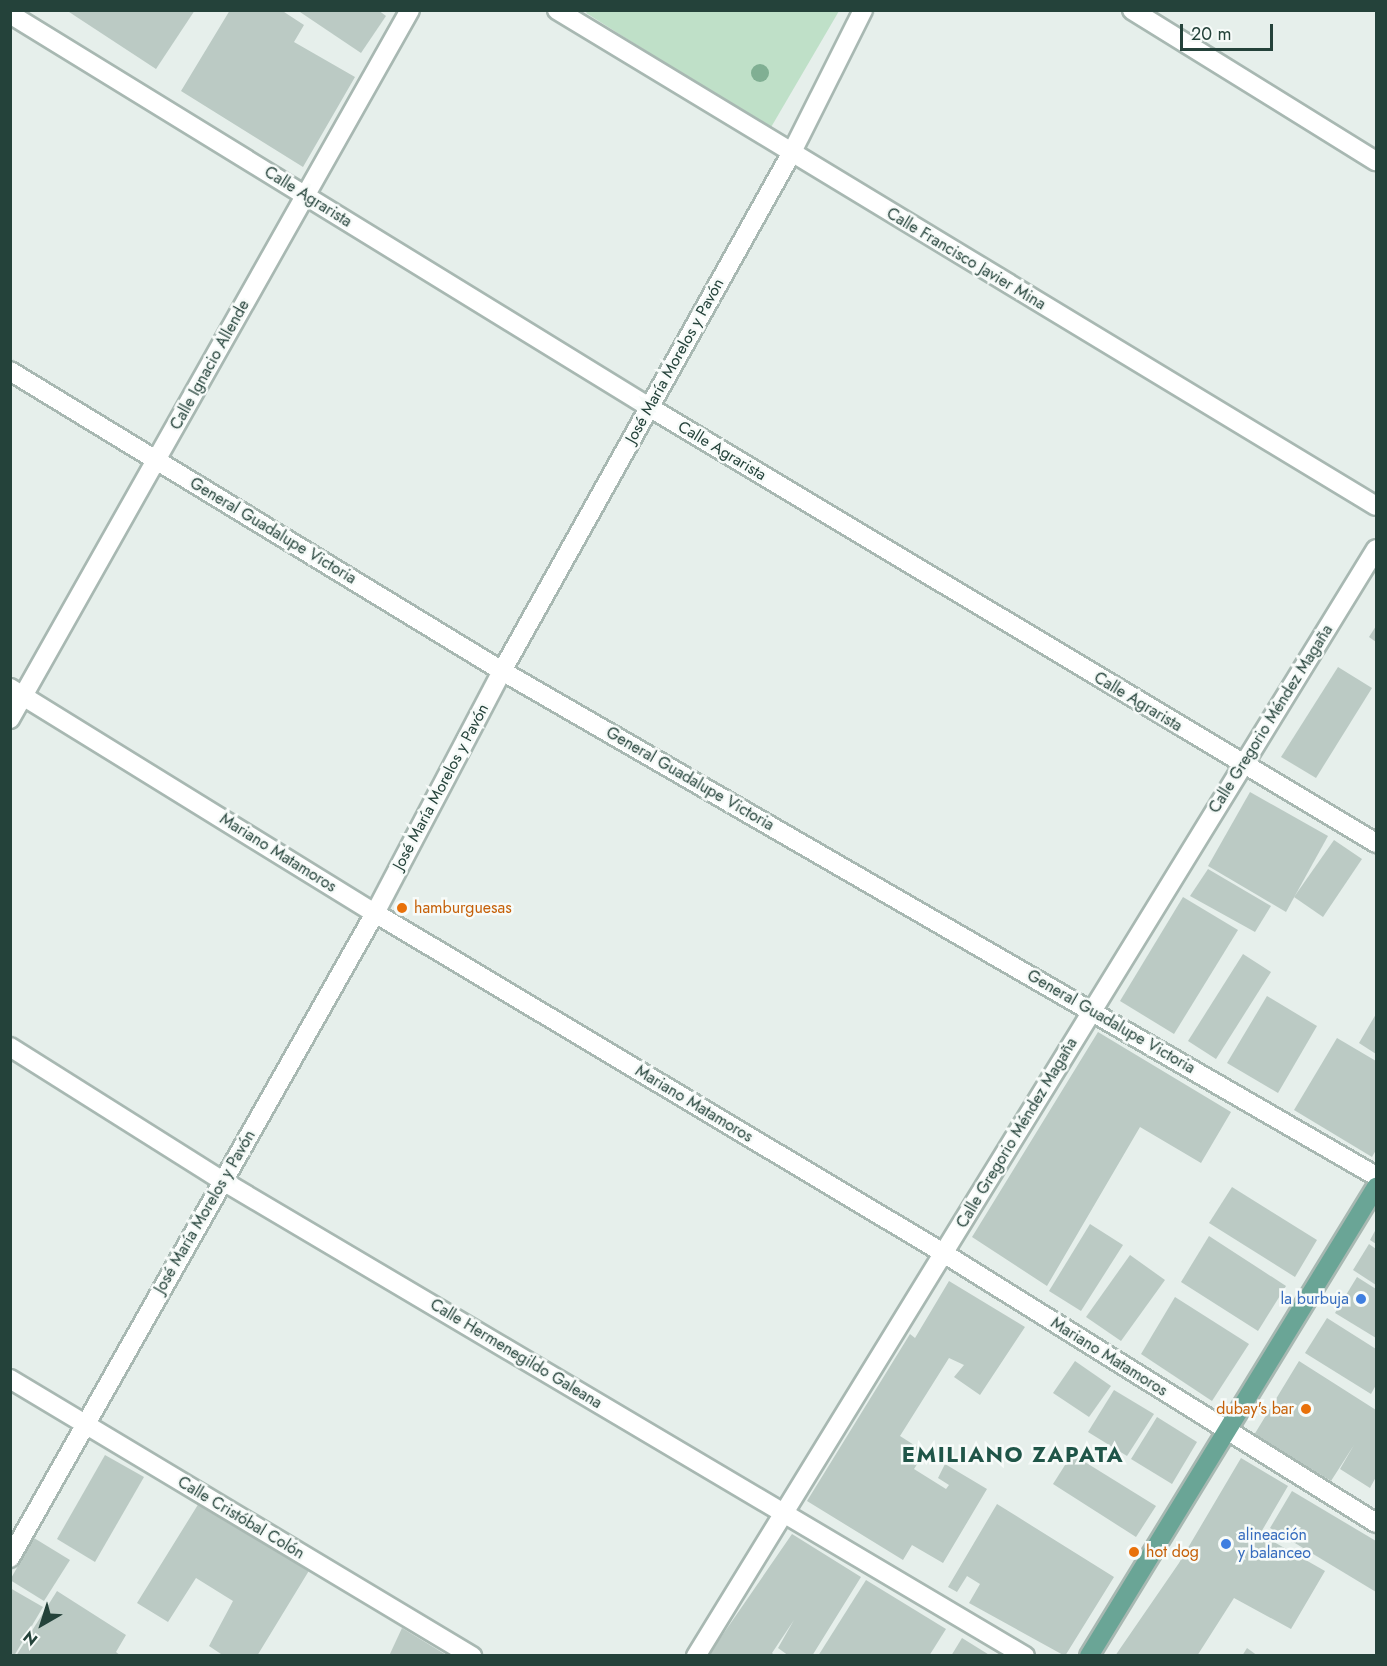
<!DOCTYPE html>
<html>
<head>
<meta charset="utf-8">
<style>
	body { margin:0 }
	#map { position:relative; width:1387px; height:1666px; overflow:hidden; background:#e6efeb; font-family:Jost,sans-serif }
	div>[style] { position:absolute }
	.green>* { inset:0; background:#bfe0c8 }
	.building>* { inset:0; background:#bbcac4 }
	.roads { filter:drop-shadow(2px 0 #a8b8b2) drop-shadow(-2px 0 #a8b8b2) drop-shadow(0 2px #a8b8b2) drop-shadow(0 -2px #a8b8b2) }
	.minor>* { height:18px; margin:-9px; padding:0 9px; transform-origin:9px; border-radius:9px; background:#fff }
	.major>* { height:18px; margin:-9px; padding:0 9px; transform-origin:9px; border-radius:9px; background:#6aa596 }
	.trees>* { width:18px; height:18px; margin:-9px; border-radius:50%; background:#80af93 }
	.dots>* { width:16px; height:16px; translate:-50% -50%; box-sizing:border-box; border:3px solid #f7fbf9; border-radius:50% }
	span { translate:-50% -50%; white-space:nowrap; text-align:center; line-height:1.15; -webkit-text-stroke:5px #f7fbf9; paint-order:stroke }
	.street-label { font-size:16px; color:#24423a }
	.food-label { font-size:16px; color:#c56008 }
	.left { translate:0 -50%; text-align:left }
	.right { translate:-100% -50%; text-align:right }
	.shop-label { font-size:16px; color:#366cbe }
	.district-label { font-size:22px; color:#1f5548; font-weight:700; letter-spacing:1.5px }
	.frame { position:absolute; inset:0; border:12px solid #24423a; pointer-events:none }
	.north { position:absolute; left:12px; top:1594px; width:60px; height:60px; -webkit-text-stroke:4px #f7fbf9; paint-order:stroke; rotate:219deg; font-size:16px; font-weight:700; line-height:24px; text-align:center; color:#24423a }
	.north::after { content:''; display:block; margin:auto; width:21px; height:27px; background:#24423a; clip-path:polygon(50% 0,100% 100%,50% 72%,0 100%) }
	.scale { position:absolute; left:1180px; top:24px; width:93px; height:27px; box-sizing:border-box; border:3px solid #24423a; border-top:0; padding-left:8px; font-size:18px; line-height:21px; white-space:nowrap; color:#24423a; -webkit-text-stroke:4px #f7fbf9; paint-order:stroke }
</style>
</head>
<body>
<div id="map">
	<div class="green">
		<div style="clip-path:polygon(588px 10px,839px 11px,770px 129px,586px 13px)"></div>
	</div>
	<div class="building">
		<div style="clip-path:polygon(66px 10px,195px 10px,156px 69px)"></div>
		<div style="clip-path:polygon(230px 10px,281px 10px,304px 25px,294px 42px,355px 77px,303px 167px,181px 91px)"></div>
		<div style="clip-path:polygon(297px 10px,378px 10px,386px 16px,361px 53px)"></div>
		<div style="clip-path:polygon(1376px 626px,1376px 642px,1369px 637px)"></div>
		<div style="clip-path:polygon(1338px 667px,1372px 688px,1316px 778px,1281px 757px)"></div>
		<div style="clip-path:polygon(1250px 792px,1328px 836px,1286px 912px,1208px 866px)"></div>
		<div style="clip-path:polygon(1334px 840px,1362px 859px,1323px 917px,1294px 897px)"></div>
		<div style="clip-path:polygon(1208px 869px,1271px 906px,1255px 932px,1190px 896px)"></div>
		<div style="clip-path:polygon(1183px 897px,1238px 930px,1174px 1034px,1120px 1001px)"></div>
		<div style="clip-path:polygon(1243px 954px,1271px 972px,1216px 1059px,1188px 1041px)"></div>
		<div style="clip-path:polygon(1267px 996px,1317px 1026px,1278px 1093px,1227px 1063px)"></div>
		<div style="clip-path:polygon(1376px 1014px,1376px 1054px,1359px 1043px)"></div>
		<div style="clip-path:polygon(1098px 1032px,1231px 1112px,1201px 1163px,1140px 1127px,1047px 1286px,972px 1237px)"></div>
		<div style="clip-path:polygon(1337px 1038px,1376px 1061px,1376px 1150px,1372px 1157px,1294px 1110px)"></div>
		<div style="clip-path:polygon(1232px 1187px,1317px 1240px,1295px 1277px,1209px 1223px)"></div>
		<div style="clip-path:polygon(1090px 1224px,1123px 1245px,1081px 1311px,1049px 1291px)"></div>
		<div style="clip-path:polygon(1376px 1229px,1376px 1244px,1370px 1240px)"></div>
		<div style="clip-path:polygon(1209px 1236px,1286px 1286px,1258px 1331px,1181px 1282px)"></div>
		<div style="clip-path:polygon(1369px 1244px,1376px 1249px,1376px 1285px,1353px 1270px)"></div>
		<div style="clip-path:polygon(1130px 1255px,1165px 1280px,1121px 1341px,1086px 1317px)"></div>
		<div style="clip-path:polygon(1357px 1277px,1376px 1289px,1376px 1338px,1335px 1313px)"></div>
		<div style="clip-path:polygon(949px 1281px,1025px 1327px,980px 1395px,954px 1377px,964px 1365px,949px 1358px,900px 1436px,925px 1452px,914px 1469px,946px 1489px,949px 1485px,938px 1478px,945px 1464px,987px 1489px,943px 1563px,912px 1545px,903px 1560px,807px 1501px,910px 1334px,915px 1338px)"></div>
		<div style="clip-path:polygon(1175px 1297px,1249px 1344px,1212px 1401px,1141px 1354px)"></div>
		<div style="clip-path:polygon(1327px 1318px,1376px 1349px,1376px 1385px,1371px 1394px,1305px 1353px)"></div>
		<div style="clip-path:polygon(1075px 1361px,1111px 1386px,1089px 1417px,1053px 1393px)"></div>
		<div style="clip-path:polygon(1299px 1361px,1376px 1410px,1376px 1477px,1370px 1488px,1340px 1469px,1354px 1445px,1331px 1481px,1254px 1435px)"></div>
		<div style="clip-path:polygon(1114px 1390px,1154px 1414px,1127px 1456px,1088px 1432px)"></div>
		<div style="clip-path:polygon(1157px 1417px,1197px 1442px,1172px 1484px,1131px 1459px)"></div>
		<div style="clip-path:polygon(1072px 1454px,1156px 1506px,1136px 1537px,1053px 1484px)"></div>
		<div style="clip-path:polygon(105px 1455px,144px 1477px,95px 1562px,57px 1539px)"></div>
		<div style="clip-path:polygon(1241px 1458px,1288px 1486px,1260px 1534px,1325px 1571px,1291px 1629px,1234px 1598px,1197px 1656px,1115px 1656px,1179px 1563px)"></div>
		<div style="clip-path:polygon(1292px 1491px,1376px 1541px,1376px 1592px,1270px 1528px)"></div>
		<div style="clip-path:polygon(199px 1503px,310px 1569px,257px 1656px,224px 1656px,209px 1646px,233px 1601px,196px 1578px,168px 1622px,137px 1603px)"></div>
		<div style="clip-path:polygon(997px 1504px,1114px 1577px,1065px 1656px,969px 1603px,980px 1584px,967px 1576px,957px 1592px,948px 1587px)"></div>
		<div style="clip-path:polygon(792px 1534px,861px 1577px,812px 1656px,789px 1656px,778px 1648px,794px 1620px,772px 1653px,775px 1656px,708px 1656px)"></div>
		<div style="clip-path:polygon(34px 1538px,70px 1560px,44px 1601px,10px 1580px)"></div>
		<div style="clip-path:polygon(866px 1580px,946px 1629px,929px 1656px,818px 1656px)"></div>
		<div style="clip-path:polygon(10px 1588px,43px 1607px,14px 1656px,10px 1656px)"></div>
		<div style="clip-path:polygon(57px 1591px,126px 1635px,116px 1652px,121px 1656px,16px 1656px)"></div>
		<div style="clip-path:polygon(402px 1628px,448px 1656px,389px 1656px)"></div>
		<div style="clip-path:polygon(962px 1638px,991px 1656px,951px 1656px)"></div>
		<div style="clip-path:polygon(1247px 1648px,1258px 1656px,1242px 1656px)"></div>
	</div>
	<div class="roads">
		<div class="minor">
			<div style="left:557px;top:10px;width:957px;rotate:31.2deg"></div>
			<div style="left:1132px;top:10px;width:287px;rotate:31.8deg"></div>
			<div style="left:10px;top:14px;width:750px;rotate:31.59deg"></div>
			<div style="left:649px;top:407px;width:848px;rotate:30.95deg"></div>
			<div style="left:10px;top:371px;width:576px;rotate:31.37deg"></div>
			<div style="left:502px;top:671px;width:1009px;rotate:30.02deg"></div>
			<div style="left:10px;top:688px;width:429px;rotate:31.7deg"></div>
			<div style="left:375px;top:913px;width:664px;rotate:30.89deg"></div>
			<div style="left:945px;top:1254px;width:508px;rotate:31.97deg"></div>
			<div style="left:10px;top:719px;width:814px;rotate:-60.57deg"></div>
			<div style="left:10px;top:1047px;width:252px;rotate:32.2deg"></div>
			<div style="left:223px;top:1181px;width:932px;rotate:30.64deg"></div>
			<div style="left:10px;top:1379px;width:539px;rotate:30.95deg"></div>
			<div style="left:10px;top:1558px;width:741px;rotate:-60.49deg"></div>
			<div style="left:375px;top:913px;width:273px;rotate:-62.3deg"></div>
			<div style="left:502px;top:671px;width:592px;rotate:-60.8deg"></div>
			<div style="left:791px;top:154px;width:161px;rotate:-63.4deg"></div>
			<div style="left:696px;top:1656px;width:1299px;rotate:-58.44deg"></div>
		</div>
		<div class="major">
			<div style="left:1089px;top:1656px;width:550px;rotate:-58.54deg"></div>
		</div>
	</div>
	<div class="trees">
		<div style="left:760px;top:73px"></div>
	</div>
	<div class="dots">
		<div style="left:402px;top:908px;background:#e8710a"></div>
		<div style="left:1361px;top:1299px;background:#3f7fe0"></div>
		<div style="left:1306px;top:1409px;background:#e8710a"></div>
		<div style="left:1226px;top:1544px;background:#3f7fe0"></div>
		<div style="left:1134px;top:1552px;background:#e8710a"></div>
	</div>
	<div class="street-label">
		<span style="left:308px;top:197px;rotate:32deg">Calle Agrarista</span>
		<span style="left:966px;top:259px;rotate:31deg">Calle Francisco Javier Mina</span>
		<span style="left:675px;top:361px;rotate:-61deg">José María Morelos y Pavón</span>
		<span style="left:210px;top:365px;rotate:-61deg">Calle Ignacio Allende</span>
		<span style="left:722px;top:451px;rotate:31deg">Calle Agrarista</span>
		<span style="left:273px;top:531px;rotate:31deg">General Guadalupe Victoria</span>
		<span style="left:1138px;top:702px;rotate:31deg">Calle Agrarista</span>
		<span style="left:1271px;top:719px;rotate:-58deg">Calle Gregorio Méndez Magaña</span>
		<span style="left:690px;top:779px;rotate:30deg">General Guadalupe Victoria</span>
		<span style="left:441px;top:787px;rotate:-62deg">José María Morelos y Pavón</span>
		<span style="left:278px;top:853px;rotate:32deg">Mariano Matamoros</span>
		<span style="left:1111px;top:1022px;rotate:30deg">General Guadalupe Victoria</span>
		<span style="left:694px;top:1104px;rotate:31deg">Mariano Matamoros</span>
		<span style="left:1017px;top:1133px;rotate:-59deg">Calle Gregorio Méndez Magaña</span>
		<span style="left:205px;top:1212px;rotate:-60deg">José María Morelos y Pavón</span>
		<span style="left:516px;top:1354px;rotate:31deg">Calle Hermenegildo Galeana</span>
		<span style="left:1109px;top:1357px;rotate:32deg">Mariano Matamoros</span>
		<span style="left:241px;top:1518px;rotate:31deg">Calle Cristóbal Colón</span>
	</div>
	<div class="food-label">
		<span class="left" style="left:414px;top:908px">hamburguesas</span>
		<span class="right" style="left:1294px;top:1409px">dubay's bar</span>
		<span class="left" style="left:1146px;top:1552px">hot dog</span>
	</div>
	<div class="shop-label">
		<span class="right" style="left:1349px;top:1299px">la burbuja</span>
		<span class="left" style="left:1238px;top:1544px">alineación<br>y balanceo</span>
	</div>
	<div class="district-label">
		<span style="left:1013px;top:1455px">EMILIANO ZAPATA</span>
	</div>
	<div class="frame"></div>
	<div class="north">N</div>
	<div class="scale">20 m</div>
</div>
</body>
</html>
